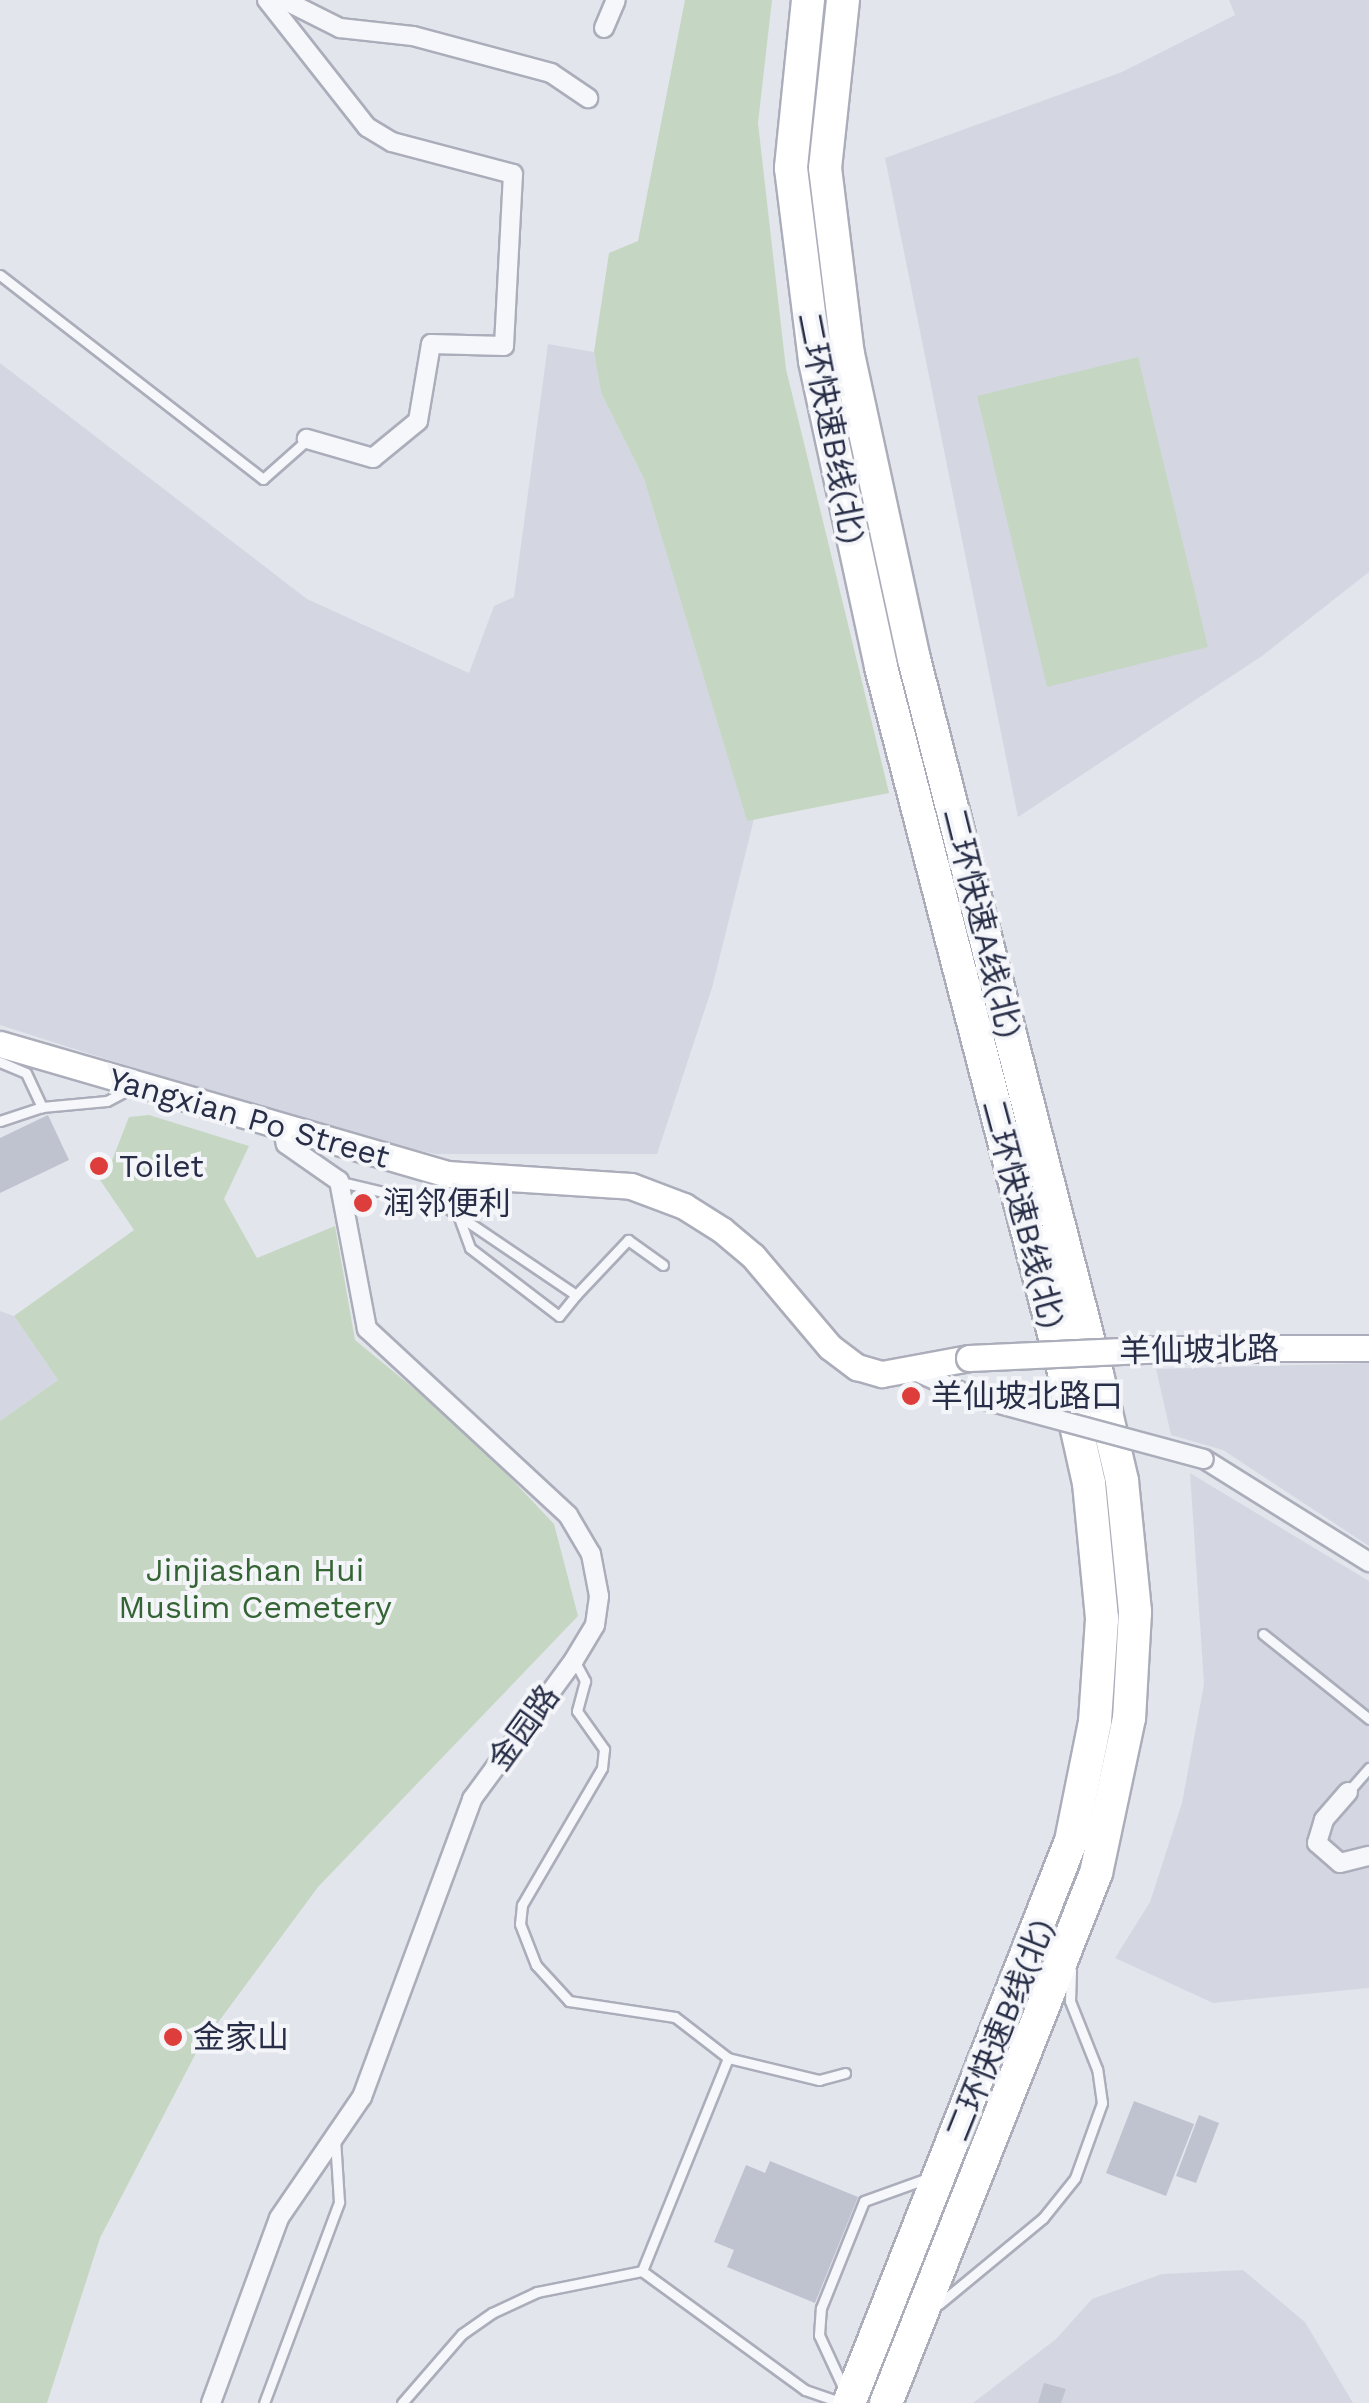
<!DOCTYPE html>
<html>
<head>
<meta charset="utf-8">
<style>
	body { margin:0 }
	#map { position:relative; width:1369px; height:2403px; overflow:hidden; background:#e3e5ec; font-family:"Work Sans","Noto Sans SC",sans-serif }
	div>[style] { position:absolute }
	.built>* { inset:0; background:#d4d7e2 }
	.green>* { inset:0; background:#c5d7c3 }
	.building>* { inset:0; background:#bfc3d0 }
	.roads { filter:drop-shadow(2px 0 #abaeba) drop-shadow(-2px 0 #abaeba) drop-shadow(0 2px #abaeba) drop-shadow(0 -2px #abaeba) }
	.lane>* { height:9px; margin:-4.5px; padding:0 4.5px; transform-origin:4.5px; border-radius:4.5px; background:#f6f7fa }
	.street>* { height:18px; margin:-9px; padding:0 9px; transform-origin:9px; border-radius:9px; background:#f6f7fa }
	.secondary>* { height:25px; margin:-12.5px; padding:0 12.5px; transform-origin:12.5px; border-radius:12.5px; background:#fff }
	.highway>* { height:32px; margin:-16px; padding:0 16px; transform-origin:16px; border-radius:16px; background:#fff }
	.bridges { filter:drop-shadow(2px 0 #abaeba) drop-shadow(-2px 0 #abaeba) drop-shadow(0 2px #abaeba) drop-shadow(0 -2px #abaeba) }
	.street-bridge>* { height:18px; margin:-9px; padding:0 9px; transform-origin:9px; border-radius:9px; background:#f6f7fa }
	.secondary-bridge>* { height:25px; margin:-12.5px; padding:0 12.5px; transform-origin:12.5px; border-radius:12.5px; background:#fff }
	.dots>* { width:28px; height:28px; translate:-50% -50%; box-sizing:border-box; border:5px solid #f3f5f9; border-radius:50% }
	span { translate:-50% -50%; white-space:nowrap; text-align:center; line-height:1.15; -webkit-text-stroke:8px #f3f5f9; paint-order:stroke }
	.street-label { font-size:32px; color:#282e47 }
	.poi-label { font-size:32px; color:#282e47 }
	.left { translate:0 -50%; text-align:left }
	.park-label { font-size:32px; color:#356434 }
</style>
</head>
<body>
<div id="map">
	<div class="built">
		<div style="clip-path:polygon(1229px 0,1369px 0,1369px 572px,1262px 656px,1018px 817px,885px 158px,1122px 72px,1235px 15px)"></div>
		<div style="clip-path:polygon(548px 344px,594px 352px,601px 393px,644px 479px,747px 820px,754px 819px,712px 988px,657px 1154px,436px 1154px,333px 1132px,0 1025px,0 363px,307px 599px,469px 673px,494px 606px,514px 597px)"></div>
		<div style="clip-path:polygon(0 1311px,14px 1316px,58px 1380px,0 1421px)"></div>
		<div style="clip-path:polygon(1369px 1363px,1369px 1546px,1223px 1450px,1171px 1435px,1156px 1369px)"></div>
		<div style="clip-path:polygon(1190px 1473px,1369px 1581px,1369px 1988px,1213px 2003px,1115px 1958px,1150px 1902px,1182px 1803px,1204px 1684px)"></div>
		<div style="clip-path:polygon(1243px 2270px,1305px 2322px,1353px 2403px,973px 2403px,1056px 2339px,1092px 2299px,1162px 2274px)"></div>
	</div>
	<div class="green">
		<div style="clip-path:polygon(685px 0,772px 0,758px 123px,786px 369px,889px 793px,747px 821px,644px 479px,601px 393px,594px 352px,609px 253px,638px 241px)"></div>
		<div style="clip-path:polygon(1138px 357px,1208px 647px,1047px 687px,977px 396px)"></div>
		<div style="clip-path:polygon(149px 1115px,249px 1146px,224px 1199px,257px 1258px,335px 1226px,355px 1340px,468px 1433px,554px 1524px,578px 1616px,318px 1887px,197px 2051px,100px 2238px,47px 2403px,0 2403px,0 1421px,58px 1380px,14px 1316px,134px 1230px,98px 1177px,111px 1163px,129px 1117px)"></div>
	</div>
	<div class="building">
		<div style="clip-path:polygon(48px 1115px,69px 1160px,0 1193px,0 1138px)"></div>
		<div style="clip-path:polygon(97px 1154px,112px 1168px,101px 1179px,87px 1165px)"></div>
		<div style="clip-path:polygon(1134px 2101px,1194px 2124px,1166px 2196px,1106px 2173px)"></div>
		<div style="clip-path:polygon(1199px 2115px,1219px 2123px,1196px 2183px,1176px 2176px)"></div>
		<div style="clip-path:polygon(770px 2161px,858px 2197px,815px 2303px,727px 2267px,734px 2250px,714px 2242px,746px 2165px,765px 2173px)"></div>
		<div style="clip-path:polygon(1044px 2383px,1066px 2389px,1061px 2403px,1038px 2403px)"></div>
	</div>
	<div class="roads">
		<div class="lane">
			<div style="left:0;top:275px;width:333px;rotate:37.8deg"></div>
			<div style="left:263px;top:479px;width:59px;rotate:-41.6deg"></div>
			<div style="left:0;top:1062px;width:28px;rotate:23deg"></div>
			<div style="left:26px;top:1073px;width:38px;rotate:65deg"></div>
			<div style="left:42px;top:1107px;width:44px;rotate:161.6deg"></div>
			<div style="left:42px;top:1107px;width:65px;rotate:-5.3deg"></div>
			<div style="left:107px;top:1101px;width:27px;rotate:-28deg"></div>
			<div style="left:341px;top:1182px;width:108px;rotate:13.4deg"></div>
			<div style="left:446px;top:1207px;width:157px;rotate:34.1deg"></div>
			<div style="left:576px;top:1295px;width:76px;rotate:-46.6deg"></div>
			<div style="left:628px;top:1240px;width:43px;rotate:35.5deg"></div>
			<div style="left:457px;top:1212px;width:38px;rotate:70deg"></div>
			<div style="left:470px;top:1248px;width:112px;rotate:37.4deg"></div>
			<div style="left:559px;top:1316px;width:27px;rotate:-51deg"></div>
			<div style="left:1263px;top:1634px;width:136px;rotate:38.7deg"></div>
			<div style="left:574px;top:1660px;width:24px;rotate:62deg"></div>
			<div style="left:585px;top:1681px;width:31px;rotate:105deg"></div>
			<div style="left:577px;top:1711px;width:47px;rotate:54.6deg"></div>
			<div style="left:604px;top:1749px;width:19px;rotate:96deg"></div>
			<div style="left:602px;top:1768px;width:159px;rotate:120.3deg"></div>
			<div style="left:522px;top:1905px;width:19px;rotate:96deg"></div>
			<div style="left:520px;top:1924px;width:44px;rotate:68.7deg"></div>
			<div style="left:536px;top:1965px;width:49px;rotate:47.5deg"></div>
			<div style="left:569px;top:2001px;width:107px;rotate:8.6deg"></div>
			<div style="left:675px;top:2017px;width:67px;rotate:37.7deg"></div>
			<div style="left:728px;top:2058px;width:94px;rotate:13.6deg"></div>
			<div style="left:819px;top:2080px;width:27px;rotate:-15deg"></div>
			<div style="left:1348px;top:1792px;width:32px;rotate:-49deg"></div>
			<div style="left:728px;top:2058px;width:230px;rotate:112deg"></div>
			<div style="left:642px;top:2271px;width:202px;rotate:36.1deg"></div>
			<div style="left:805px;top:2390px;width:40px;rotate:18.9deg"></div>
			<div style="left:939px;top:2304px;width:135px;rotate:-39.6deg"></div>
			<div style="left:1043px;top:2218px;width:51px;rotate:-51.3deg"></div>
			<div style="left:1075px;top:2178px;width:80px;rotate:-70.2deg"></div>
			<div style="left:1102px;top:2103px;width:34px;rotate:-98deg"></div>
			<div style="left:1097px;top:2069px;width:73px;rotate:-111.7deg"></div>
			<div style="left:1070px;top:2001px;width:31px;rotate:-88deg"></div>
			<div style="left:843px;top:2387px;width:57px;rotate:-114.8deg"></div>
			<div style="left:819px;top:2335px;width:27px;rotate:-86deg"></div>
			<div style="left:821px;top:2308px;width:115px;rotate:-68.1deg"></div>
			<div style="left:864px;top:2201px;width:68px;rotate:-19.8deg"></div>
			<div style="left:264px;top:2403px;width:215px;rotate:-69.5deg"></div>
			<div style="left:339px;top:2202px;width:63px;rotate:-93.6deg"></div>
			<div style="left:402px;top:2403px;width:91px;rotate:-49deg"></div>
			<div style="left:462px;top:2334px;width:37px;rotate:-35deg"></div>
			<div style="left:492px;top:2313px;width:50px;rotate:-25deg"></div>
			<div style="left:537px;top:2292px;width:107px;rotate:-11.3deg"></div>
		</div>
		<div class="street">
			<div style="left:267px;top:0;width:162px;rotate:51.8deg"></div>
			<div style="left:367px;top:127px;width:29px;rotate:31deg"></div>
			<div style="left:392px;top:142px;width:125px;rotate:14.8deg"></div>
			<div style="left:513px;top:174px;width:172px;rotate:93deg"></div>
			<div style="left:504px;top:346px;width:73px;rotate:-178.4deg"></div>
			<div style="left:431px;top:344px;width:78px;rotate:99.6deg"></div>
			<div style="left:418px;top:421px;width:58px;rotate:140.6deg"></div>
			<div style="left:373px;top:458px;width:69px;rotate:-163.9deg"></div>
			<div style="left:284px;top:0;width:63px;rotate:26.6deg"></div>
			<div style="left:340px;top:28px;width:73px;rotate:6.3deg"></div>
			<div style="left:413px;top:36px;width:143px;rotate:15deg"></div>
			<div style="left:551px;top:73px;width:45px;rotate:34deg"></div>
			<div style="left:604px;top:28px;width:30px;rotate:-67deg"></div>
			<div style="left:915px;top:1371px;width:60px;rotate:24.4deg"></div>
			<div style="left:1204px;top:1459px;width:195px;rotate:32deg"></div>
			<div style="left:1348px;top:1792px;width:37px;rotate:131deg"></div>
			<div style="left:1324px;top:1820px;width:24px;rotate:107deg"></div>
			<div style="left:1317px;top:1843px;width:30px;rotate:41deg"></div>
			<div style="left:1340px;top:1863px;width:30px;rotate:-14deg"></div>
			<div style="left:211px;top:2403px;width:197px;rotate:-69.8deg"></div>
			<div style="left:279px;top:2218px;width:147px;rotate:-55.6deg"></div>
			<div style="left:362px;top:2097px;width:318px;rotate:-69.7deg"></div>
			<div style="left:472px;top:1799px;width:172px;rotate:-53.7deg"></div>
			<div style="left:574px;top:1660px;width:41px;rotate:-59deg"></div>
			<div style="left:595px;top:1625px;width:29px;rotate:-82deg"></div>
			<div style="left:599px;top:1596px;width:43px;rotate:-100.8deg"></div>
			<div style="left:591px;top:1554px;width:45px;rotate:-120.5deg"></div>
			<div style="left:568px;top:1515px;width:274px;rotate:-137.2deg"></div>
			<div style="left:367px;top:1329px;width:151px;rotate:-100.7deg"></div>
			<div style="left:339px;top:1181px;width:65px;rotate:-145.1deg"></div>
			<div style="left:286px;top:1144px;width:16px;rotate:-104deg"></div>
		</div>
		<div class="secondary">
			<div style="left:0;top:1044px;width:466px;rotate:16.2deg"></div>
			<div style="left:447px;top:1174px;width:184px;rotate:3.7deg"></div>
			<div style="left:631px;top:1186px;width:57px;rotate:20.7deg"></div>
			<div style="left:684px;top:1206px;width:45px;rotate:32.3deg"></div>
			<div style="left:722px;top:1230px;width:40px;rotate:40deg"></div>
			<div style="left:753px;top:1256px;width:119px;rotate:49.8deg"></div>
			<div style="left:830px;top:1347px;width:34px;rotate:37deg"></div>
			<div style="left:857px;top:1367px;width:26px;rotate:16deg"></div>
			<div style="left:882px;top:1374px;width:88px;rotate:-10.4deg"></div>
			<div style="left:1166px;top:1349px;width:203px;rotate:-0.3deg"></div>
		</div>
		<div class="highway">
			<div style="left:808px;top:0;width:169px;rotate:95.8deg"></div>
			<div style="left:791px;top:168px;width:194px;rotate:82.9deg"></div>
			<div style="left:815px;top:361px;width:313px;rotate:77.8deg"></div>
			<div style="left:881px;top:667px;width:732px;rotate:75.45deg"></div>
			<div style="left:1065px;top:1376px;width:110px;rotate:77.4deg"></div>
			<div style="left:1089px;top:1483px;width:137px;rotate:84.5deg"></div>
			<div style="left:1102px;top:1619px;width:103px;rotate:93.9deg"></div>
			<div style="left:1095px;top:1722px;width:121px;rotate:101.4deg"></div>
			<div style="left:1071px;top:1841px;width:604px;rotate:111.55deg"></div>
			<div style="left:843px;top:0;width:169px;rotate:96.1deg"></div>
			<div style="left:825px;top:168px;width:187px;rotate:83deg"></div>
			<div style="left:848px;top:354px;width:312px;rotate:77.8deg"></div>
			<div style="left:914px;top:659px;width:738px;rotate:75.64deg"></div>
			<div style="left:1097px;top:1374px;width:110px;rotate:76.8deg"></div>
			<div style="left:1122px;top:1481px;width:132px;rotate:84.3deg"></div>
			<div style="left:1135px;top:1612px;width:106px;rotate:93.2deg"></div>
			<div style="left:1129px;top:1718px;width:158px;rotate:102deg"></div>
			<div style="left:1096px;top:1873px;width:570px;rotate:111.61deg"></div>
		</div>
	</div>
	<div class="bridges">
		<div class="street-bridge">
			<div style="left:970px;top:1396px;width:242px;rotate:15.1deg"></div>
		</div>
		<div class="secondary-bridge">
			<div style="left:969px;top:1358px;width:197px;rotate:-2.6deg"></div>
		</div>
	</div>
	<div class="dots">
		<div style="left:99px;top:1166px;background:#de3e3b"></div>
		<div style="left:363px;top:1203px;background:#de3e3b"></div>
		<div style="left:911px;top:1396px;background:#de3e3b"></div>
		<div style="left:173px;top:2037px;background:#de3e3b"></div>
	</div>
	<div class="street-label">
		<span style="left:831px;top:428px;rotate:79deg">二环快速B线(北)</span>
		<span style="left:982px;top:923px;rotate:76deg">二环快速A线(北)</span>
		<span style="left:249px;top:1118px;rotate:16deg">Yangxian Po Street</span>
		<span style="left:1023px;top:1214px;rotate:75deg">二环快速B线(北)</span>
		<span style="left:1199px;top:1350px;rotate:-1deg">羊仙坡北路</span>
		<span style="left:524px;top:1728px;rotate:-54deg">金园路</span>
		<span style="left:1000px;top:2030px;rotate:-68deg">二环快速B线(北)</span>
	</div>
	<div class="poi-label">
		<span class="left" style="left:119px;top:1166px">Toilet</span>
		<span class="left" style="left:383px;top:1203px">润邻便利</span>
		<span class="left" style="left:931px;top:1396px">羊仙坡北路口</span>
		<span class="left" style="left:193px;top:2037px">金家山</span>
	</div>
	<div class="park-label">
		<span style="left:255px;top:1589px">Jinjiashan Hui<br>Muslim Cemetery</span>
	</div>
</div>
</body>
</html>
